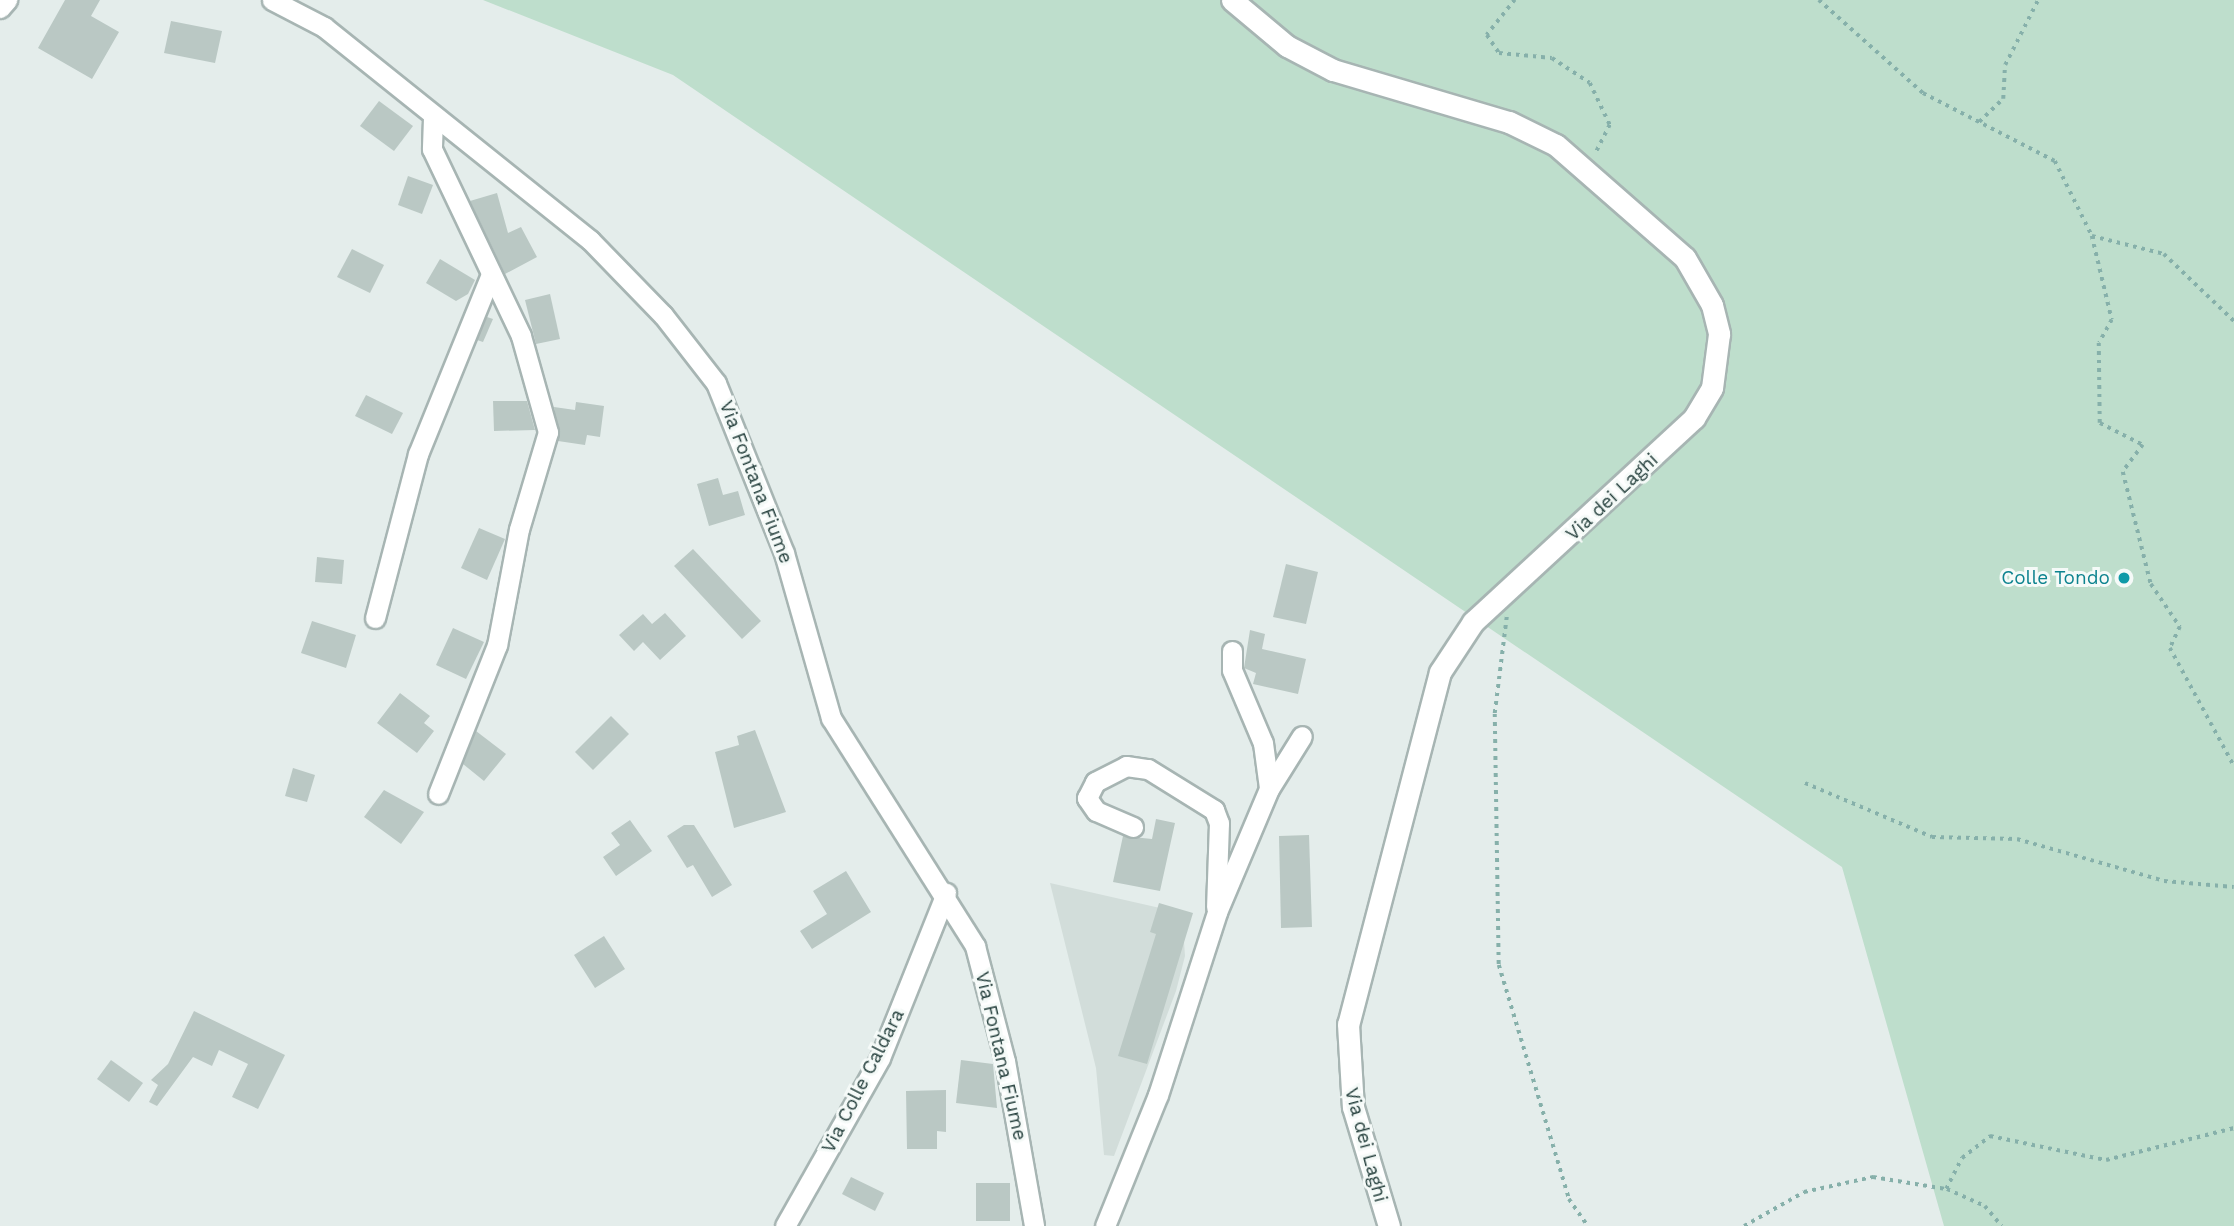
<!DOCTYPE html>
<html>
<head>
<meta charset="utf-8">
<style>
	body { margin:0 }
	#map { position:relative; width:2234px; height:1226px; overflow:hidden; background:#e4edeb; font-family:"Work Sans",sans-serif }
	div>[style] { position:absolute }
	.built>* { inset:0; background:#d2ddda }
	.green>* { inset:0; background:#bedecc }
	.building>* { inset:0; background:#bac8c4 }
	.path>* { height:3.5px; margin-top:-1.75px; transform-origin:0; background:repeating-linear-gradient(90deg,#86b0aa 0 3.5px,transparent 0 8.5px) }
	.roads { filter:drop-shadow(2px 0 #a7b5b3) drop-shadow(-2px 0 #a7b5b3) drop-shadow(0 2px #a7b5b3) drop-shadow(0 -2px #a7b5b3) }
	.minor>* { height:19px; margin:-9.5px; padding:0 9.5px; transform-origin:9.5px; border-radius:9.5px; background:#fff }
	.secondary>* { height:21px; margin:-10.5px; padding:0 10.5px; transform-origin:10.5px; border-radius:10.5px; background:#fff }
	.dots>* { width:19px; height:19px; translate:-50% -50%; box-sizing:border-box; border:4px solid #f5faf8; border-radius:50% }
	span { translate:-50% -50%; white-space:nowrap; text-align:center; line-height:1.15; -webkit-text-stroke:6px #f5faf8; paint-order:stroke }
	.street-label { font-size:19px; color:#243f3c }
	.culture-label { font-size:19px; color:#0d838f }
	.right { translate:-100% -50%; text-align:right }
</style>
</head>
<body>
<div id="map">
	<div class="built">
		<div style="clip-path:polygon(1050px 883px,1182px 913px,1185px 956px,1176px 991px,1114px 1156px,1104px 1155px,1096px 1068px)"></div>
	</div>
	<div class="green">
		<div style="clip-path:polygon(483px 0,2234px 0,2234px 1226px,1944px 1226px,1842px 867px,673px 75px)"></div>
	</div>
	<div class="building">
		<div style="clip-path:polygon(65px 0,100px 0,91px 16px,119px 32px,92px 79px,38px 48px)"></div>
		<div style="clip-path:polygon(171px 21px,222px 31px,215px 63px,164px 53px)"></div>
		<div style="clip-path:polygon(379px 101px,413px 126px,394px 151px,360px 126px)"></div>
		<div style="clip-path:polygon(408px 176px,433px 185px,422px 214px,398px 205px)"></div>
		<div style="clip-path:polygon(497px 193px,508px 233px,521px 227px,537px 257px,505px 274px,470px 201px)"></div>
		<div style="clip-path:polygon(352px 249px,384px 265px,370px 293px,337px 277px)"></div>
		<div style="clip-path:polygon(440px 259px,475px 280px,468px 294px,456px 301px,426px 283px)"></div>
		<div style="clip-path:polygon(550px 294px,560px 339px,536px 344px,525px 300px)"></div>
		<div style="clip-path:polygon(487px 317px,493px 319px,483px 342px,477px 340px)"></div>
		<div style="clip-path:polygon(366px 395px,403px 413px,392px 434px,355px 416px)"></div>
		<div style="clip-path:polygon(493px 401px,527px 401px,535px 430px,494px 431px)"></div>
		<div style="clip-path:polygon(576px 402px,604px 406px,600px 437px,587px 435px,585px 445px,558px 441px,554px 407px,575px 410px)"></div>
		<div style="clip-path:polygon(718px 478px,723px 495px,738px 491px,745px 515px,709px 526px,697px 484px)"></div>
		<div style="clip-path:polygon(479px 528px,505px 539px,487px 580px,461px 568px)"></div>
		<div style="clip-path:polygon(693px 549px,761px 621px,742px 639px,674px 566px)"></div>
		<div style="clip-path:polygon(317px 557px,344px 560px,342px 584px,315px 582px)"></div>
		<div style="clip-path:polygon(1286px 564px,1318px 572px,1306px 624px,1273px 617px)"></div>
		<div style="clip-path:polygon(665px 613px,686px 636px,660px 660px,643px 642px,634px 651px,619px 635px,643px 614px,652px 624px)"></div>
		<div style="clip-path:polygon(312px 621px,356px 635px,346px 668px,301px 653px)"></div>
		<div style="clip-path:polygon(453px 628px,484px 642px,466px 679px,436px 665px)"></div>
		<div style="clip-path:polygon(1250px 630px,1265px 634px,1262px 649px,1306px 659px,1298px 694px,1253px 684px,1256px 673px,1244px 668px)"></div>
		<div style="clip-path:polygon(400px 693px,430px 716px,424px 723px,434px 731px,417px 753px,377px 723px)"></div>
		<div style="clip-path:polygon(611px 716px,629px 734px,593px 770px,575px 752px)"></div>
		<div style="clip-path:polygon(755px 730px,786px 812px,734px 828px,715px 752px,739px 745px,737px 736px)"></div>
		<div style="clip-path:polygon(476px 731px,506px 754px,484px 781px,463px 764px)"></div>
		<div style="clip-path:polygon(293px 768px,315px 775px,307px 802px,285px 796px)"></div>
		<div style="clip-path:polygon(384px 790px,424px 812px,401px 844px,364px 817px)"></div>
		<div style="clip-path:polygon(1156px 819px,1175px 823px,1160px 891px,1113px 882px,1123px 836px,1152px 839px)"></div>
		<div style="clip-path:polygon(630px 820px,652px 851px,616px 876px,603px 857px,620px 845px,611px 833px)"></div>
		<div style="clip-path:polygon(684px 825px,694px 825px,732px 885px,712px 897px,693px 865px,687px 868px,667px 836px)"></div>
		<div style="clip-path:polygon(1309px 835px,1312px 927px,1281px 928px,1279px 836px)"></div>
		<div style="clip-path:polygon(846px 871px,871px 912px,812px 949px,800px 931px,827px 914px,813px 891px)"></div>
		<div style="clip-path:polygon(1159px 903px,1193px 913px,1147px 1064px,1118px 1056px,1156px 934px,1150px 932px)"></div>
		<div style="clip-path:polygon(604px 936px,625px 969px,595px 988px,574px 955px)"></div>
		<div style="clip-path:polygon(194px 1011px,285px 1055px,258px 1109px,232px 1097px,248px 1064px,219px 1050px,212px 1066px,193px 1057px,157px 1106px,149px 1102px,158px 1085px,151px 1080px,168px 1064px)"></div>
		<div style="clip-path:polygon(111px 1060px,143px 1083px,129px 1102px,97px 1079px)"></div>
		<div style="clip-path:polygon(961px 1060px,993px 1064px,997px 1108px,956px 1103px)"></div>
		<div style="clip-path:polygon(946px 1090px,946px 1132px,937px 1131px,937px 1149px,907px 1149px,906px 1091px)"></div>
		<div style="clip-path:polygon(851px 1177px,884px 1193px,875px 1211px,842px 1194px)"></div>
		<div style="clip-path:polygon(976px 1183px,1010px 1183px,1010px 1221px,976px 1221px)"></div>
	</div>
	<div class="path">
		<div style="left:1515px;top:0;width:45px;rotate:128.7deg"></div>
		<div style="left:1487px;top:35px;width:22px;rotate:56deg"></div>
		<div style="left:1499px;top:53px;width:53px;rotate:5.4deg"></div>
		<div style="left:1552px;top:58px;width:45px;rotate:33.3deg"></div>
		<div style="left:1590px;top:83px;width:47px;rotate:64.5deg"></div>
		<div style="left:1610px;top:125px;width:33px;rotate:117deg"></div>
		<div style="left:1819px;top:0;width:140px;rotate:41.8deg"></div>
		<div style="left:1923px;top:93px;width:148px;rotate:27.3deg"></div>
		<div style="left:2055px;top:161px;width:84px;rotate:63.7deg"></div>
		<div style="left:2092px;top:236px;width:74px;rotate:14deg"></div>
		<div style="left:2164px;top:254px;width:97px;rotate:43.7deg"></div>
		<div style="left:1979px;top:122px;width:33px;rotate:-44deg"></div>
		<div style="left:2003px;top:99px;width:34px;rotate:-87deg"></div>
		<div style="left:2005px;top:65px;width:73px;rotate:-63.1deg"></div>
		<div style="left:2092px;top:236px;width:86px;rotate:76.6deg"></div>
		<div style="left:2112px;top:320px;width:26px;rotate:119deg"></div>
		<div style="left:2099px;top:343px;width:80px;rotate:89.3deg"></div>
		<div style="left:2100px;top:423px;width:48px;rotate:27.1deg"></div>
		<div style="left:2143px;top:445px;width:34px;rotate:127deg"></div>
		<div style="left:2123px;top:472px;width:115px;rotate:76deg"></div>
		<div style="left:2151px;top:584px;width:52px;rotate:56deg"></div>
		<div style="left:2180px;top:627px;width:23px;rotate:115deg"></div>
		<div style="left:2170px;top:648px;width:134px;rotate:61.5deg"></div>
		<div style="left:1507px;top:617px;width:98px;rotate:97.1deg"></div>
		<div style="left:1495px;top:714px;width:251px;rotate:89.1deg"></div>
		<div style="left:1499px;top:965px;width:244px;rotate:73.3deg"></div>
		<div style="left:1569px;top:1199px;width:33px;rotate:55deg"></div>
		<div style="left:1805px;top:783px;width:138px;rotate:23deg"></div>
		<div style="left:1932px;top:837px;width:85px;rotate:1.3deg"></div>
		<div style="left:2017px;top:839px;width:153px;rotate:15.9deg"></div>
		<div style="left:2164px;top:881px;width:70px;rotate:4.9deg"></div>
		<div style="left:1947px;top:1189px;width:42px;rotate:24.1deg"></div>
		<div style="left:1985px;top:1206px;width:26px;rotate:50deg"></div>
		<div style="left:1744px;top:1226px;width:69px;rotate:-29.5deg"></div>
		<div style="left:1804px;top:1192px;width:71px;rotate:-12.3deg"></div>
		<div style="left:1873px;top:1177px;width:74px;rotate:9.3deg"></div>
		<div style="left:1946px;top:1189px;width:35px;rotate:-63deg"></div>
		<div style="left:1962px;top:1158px;width:36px;rotate:-38deg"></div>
		<div style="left:1990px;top:1136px;width:118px;rotate:11.7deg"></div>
		<div style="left:2106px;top:1160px;width:132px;rotate:-14deg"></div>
	</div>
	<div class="roads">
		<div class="minor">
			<div style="left:272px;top:0;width:59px;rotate:27.4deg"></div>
			<div style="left:324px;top:27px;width:341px;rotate:38.7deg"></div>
			<div style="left:590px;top:240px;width:105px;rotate:45.8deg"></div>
			<div style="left:663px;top:315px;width:86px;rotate:52.1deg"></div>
			<div style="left:716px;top:383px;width:183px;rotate:68.2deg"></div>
			<div style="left:784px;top:553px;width:172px;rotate:74.1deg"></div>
			<div style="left:831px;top:718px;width:270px;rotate:57.7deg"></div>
			<div style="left:975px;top:946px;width:119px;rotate:75.4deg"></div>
			<div style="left:1005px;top:1061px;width:168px;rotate:80deg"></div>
			<div style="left:0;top:8px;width:11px;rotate:-49deg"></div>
			<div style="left:433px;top:118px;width:31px;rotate:92deg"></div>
			<div style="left:432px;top:149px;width:207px;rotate:64.5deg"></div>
			<div style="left:521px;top:336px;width:100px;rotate:74.3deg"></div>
			<div style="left:548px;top:432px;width:101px;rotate:106.6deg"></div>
			<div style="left:519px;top:529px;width:118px;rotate:100.7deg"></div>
			<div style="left:497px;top:645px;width:160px;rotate:111.6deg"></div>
			<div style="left:375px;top:618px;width:170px;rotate:-75.3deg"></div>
			<div style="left:418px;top:454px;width:194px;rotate:-67.9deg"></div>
			<div style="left:1232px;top:651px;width:19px;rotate:90deg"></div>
			<div style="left:1232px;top:670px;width:79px;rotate:67deg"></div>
			<div style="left:1263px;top:743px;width:45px;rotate:82.4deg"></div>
			<div style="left:1133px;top:827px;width:40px;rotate:-156.6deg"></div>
			<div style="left:1096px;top:811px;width:16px;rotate:-125deg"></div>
			<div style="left:1087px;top:798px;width:18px;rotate:-63deg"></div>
			<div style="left:1095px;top:782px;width:35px;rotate:-27deg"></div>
			<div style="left:1126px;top:766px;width:22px;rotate:8deg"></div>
			<div style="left:1148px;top:769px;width:78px;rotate:31.8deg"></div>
			<div style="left:1214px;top:810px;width:14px;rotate:69deg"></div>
			<div style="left:1219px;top:823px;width:84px;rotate:92deg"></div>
			<div style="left:785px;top:1226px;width:193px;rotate:-60.5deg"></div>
			<div style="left:880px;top:1058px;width:178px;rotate:-68.2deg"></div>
			<div style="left:1105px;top:1226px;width:141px;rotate:-68deg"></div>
			<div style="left:1158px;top:1095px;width:192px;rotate:-72.1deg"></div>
			<div style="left:1217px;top:912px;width:134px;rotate:-67.1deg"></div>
			<div style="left:1269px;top:789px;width:62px;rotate:-58.1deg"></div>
		</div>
		<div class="secondary">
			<div style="left:1232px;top:0;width:72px;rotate:39.9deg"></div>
			<div style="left:1287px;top:46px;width:52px;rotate:27.6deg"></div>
			<div style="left:1333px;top:70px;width:184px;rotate:16.5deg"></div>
			<div style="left:1509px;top:122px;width:52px;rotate:26.1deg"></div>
			<div style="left:1556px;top:145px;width:171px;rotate:41.2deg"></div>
			<div style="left:1685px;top:258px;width:54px;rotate:60.1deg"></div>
			<div style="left:1712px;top:305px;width:30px;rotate:76deg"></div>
			<div style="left:1719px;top:334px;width:54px;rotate:97.4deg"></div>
			<div style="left:1712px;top:388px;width:35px;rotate:121deg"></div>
			<div style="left:1694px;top:418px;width:301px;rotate:137.3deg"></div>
			<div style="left:1473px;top:622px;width:60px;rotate:123.4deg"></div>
			<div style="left:1440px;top:672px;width:364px;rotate:104.6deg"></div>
			<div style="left:1348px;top:1024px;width:83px;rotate:86.6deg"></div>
			<div style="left:1353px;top:1107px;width:124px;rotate:73.2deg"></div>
		</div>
	</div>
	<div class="dots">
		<div style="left:2124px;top:578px;background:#0f9aa8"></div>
	</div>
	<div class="street-label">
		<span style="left:756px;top:482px;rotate:69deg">Via Fontana Fiume</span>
		<span style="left:1612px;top:497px;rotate:-43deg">Via dei Laghi</span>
		<span style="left:1001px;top:1056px;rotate:77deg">Via Fontana Fiume</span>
		<span style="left:863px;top:1081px;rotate:-63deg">Via Colle Caldara</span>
		<span style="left:1366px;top:1145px;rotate:75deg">Via dei Laghi</span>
	</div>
	<div class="culture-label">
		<span class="right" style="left:2110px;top:578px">Colle Tondo</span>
	</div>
</div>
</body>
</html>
